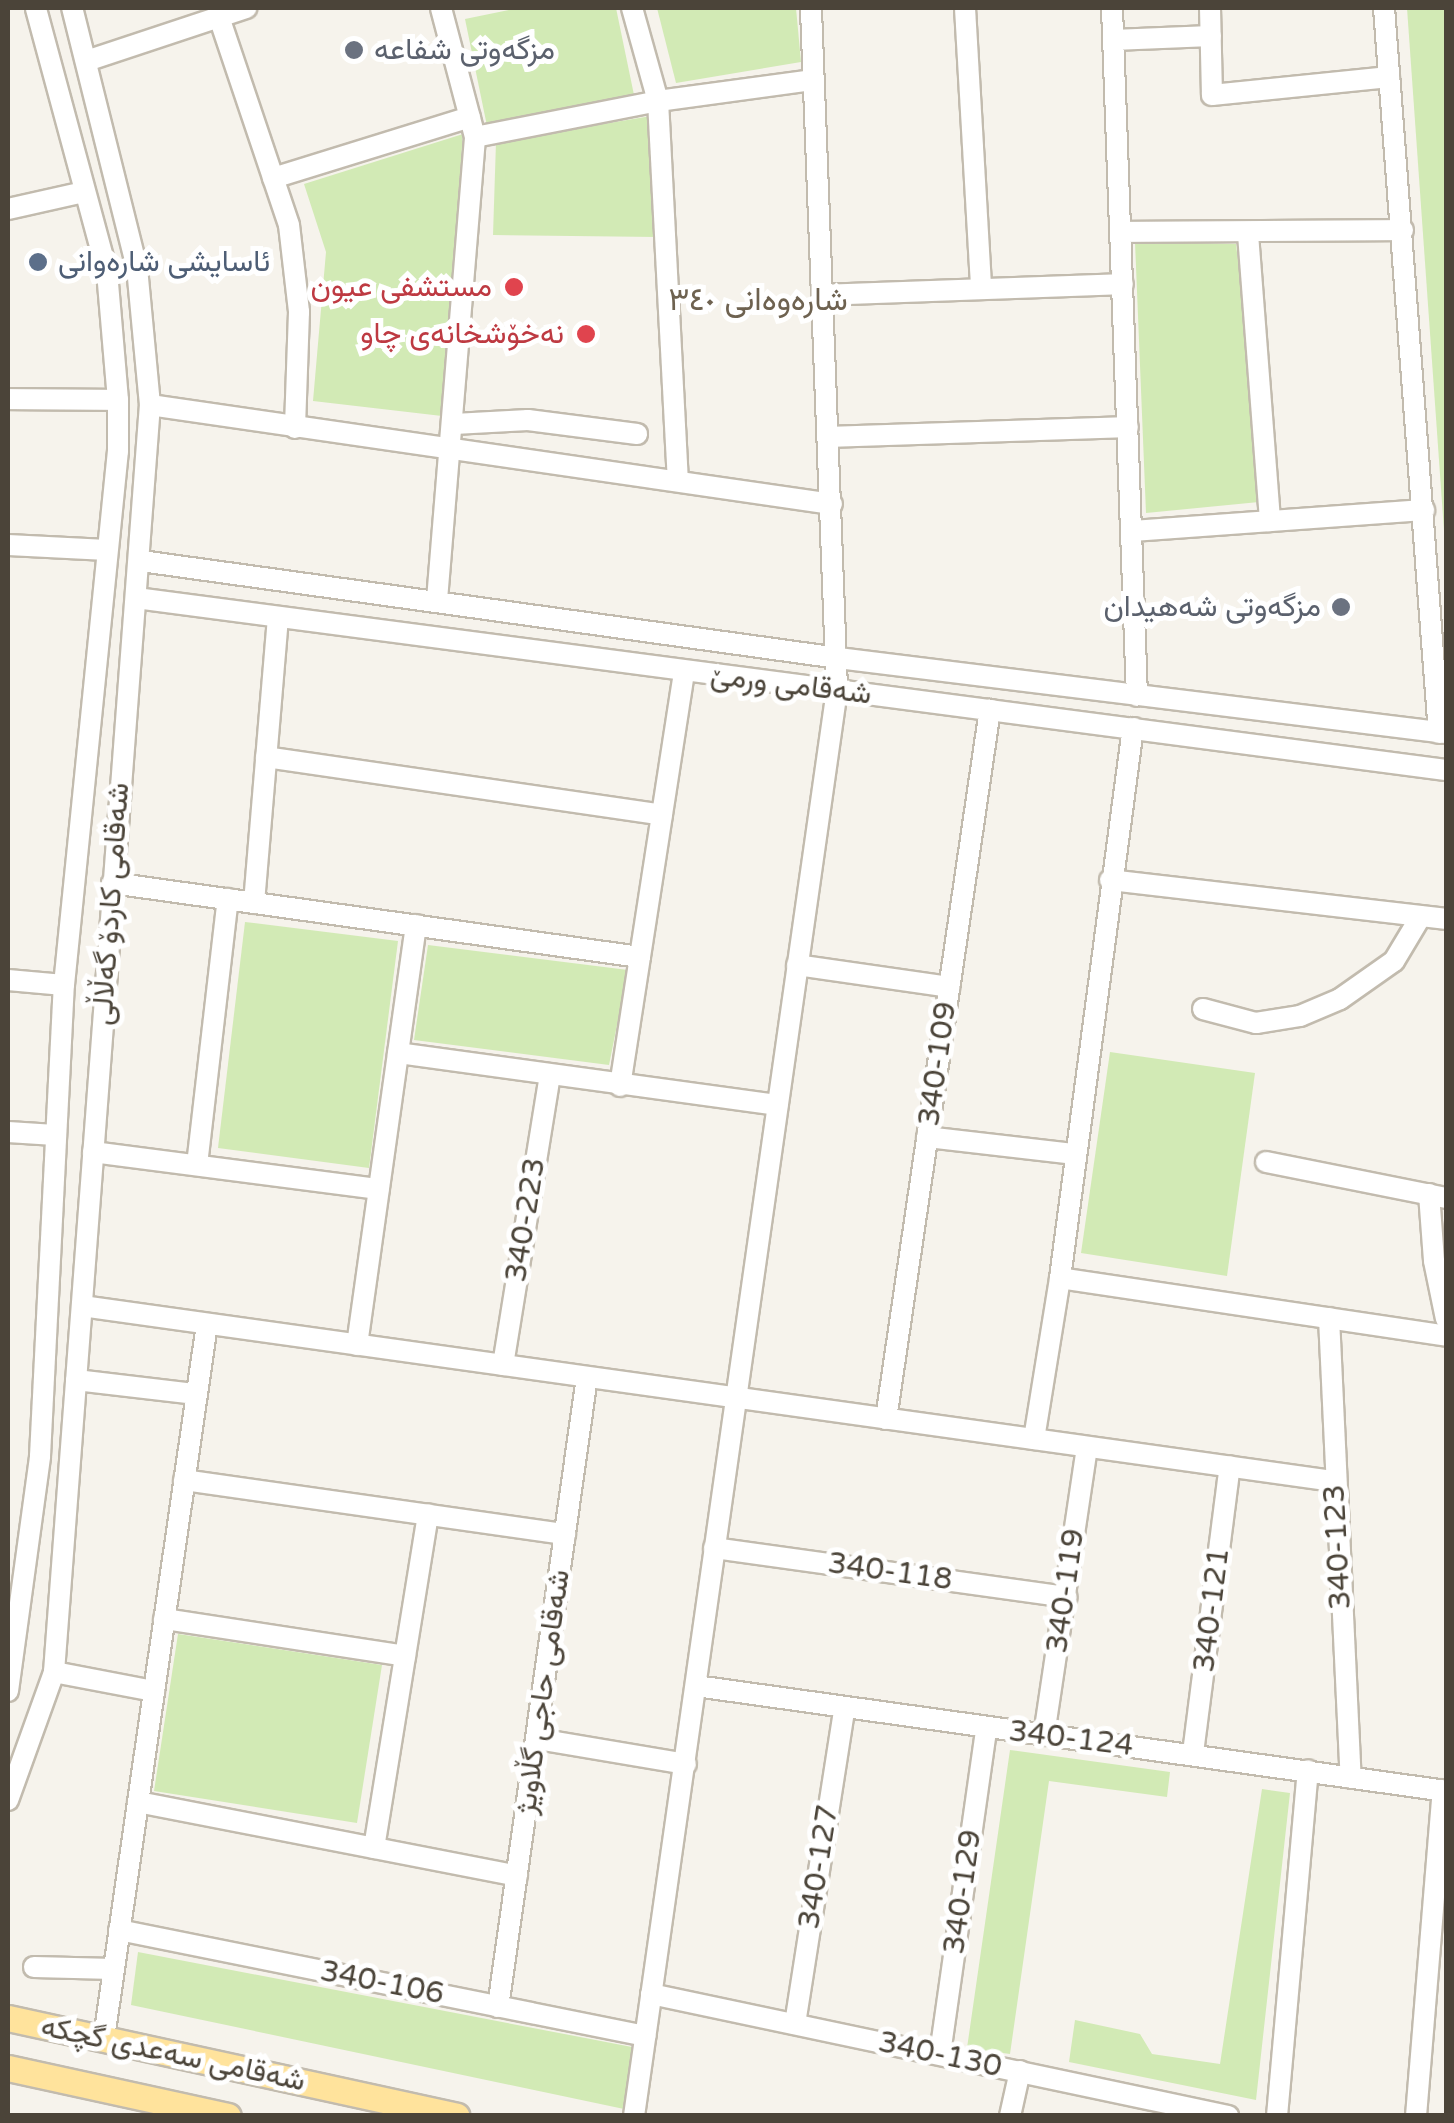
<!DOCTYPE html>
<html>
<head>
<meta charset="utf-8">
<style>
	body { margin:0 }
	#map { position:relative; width:1454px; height:2123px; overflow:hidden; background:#f6f3ec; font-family:"Varela Round",Vazirmatn,sans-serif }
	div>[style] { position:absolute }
	.green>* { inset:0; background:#d2eab5 }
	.roads { filter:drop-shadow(2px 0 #c2bbae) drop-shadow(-2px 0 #c2bbae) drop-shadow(0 2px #c2bbae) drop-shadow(0 -2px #c2bbae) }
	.minor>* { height:20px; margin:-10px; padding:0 10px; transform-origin:10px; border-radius:10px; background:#fff }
	.major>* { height:25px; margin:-12.5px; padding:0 12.5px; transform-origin:12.5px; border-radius:12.5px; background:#ffe39c }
	.dots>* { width:28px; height:28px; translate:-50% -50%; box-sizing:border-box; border:5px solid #fff; border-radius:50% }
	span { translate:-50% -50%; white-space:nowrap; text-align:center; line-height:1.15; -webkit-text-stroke:10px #fff; paint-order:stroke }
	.worship-label { font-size:30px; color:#5b616d }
	.left { translate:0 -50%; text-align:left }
	.right { translate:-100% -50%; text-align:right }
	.service-label { font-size:30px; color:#4e5e75 }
	.health-label { font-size:30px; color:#be3a42 }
	.street-label { font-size:30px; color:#4b4439 }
	.neighbourhood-label { font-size:32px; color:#6e6250 }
	.frame { position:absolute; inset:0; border:10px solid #4b4439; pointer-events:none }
</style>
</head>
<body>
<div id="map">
	<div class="green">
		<div style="clip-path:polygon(518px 8px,616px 8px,634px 95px,487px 126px,465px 19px)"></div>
		<div style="clip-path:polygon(657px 8px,796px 8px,801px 62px,676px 83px)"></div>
		<div style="clip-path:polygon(1407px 8px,1446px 8px,1446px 559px)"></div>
		<div style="clip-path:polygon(651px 116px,657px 237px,493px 235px,496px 142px)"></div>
		<div style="clip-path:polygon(463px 134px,442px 416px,313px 401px,326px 252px,304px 184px)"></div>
		<div style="clip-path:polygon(1135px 242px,1236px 244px,1251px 370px,1259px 502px,1146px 513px)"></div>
		<div style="clip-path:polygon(245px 922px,398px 941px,369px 1168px,218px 1148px)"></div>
		<div style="clip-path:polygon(428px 945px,628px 970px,609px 1065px,414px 1040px)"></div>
		<div style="clip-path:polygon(1110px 1052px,1255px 1073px,1227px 1276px,1081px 1253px)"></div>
		<div style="clip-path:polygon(178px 1634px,382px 1665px,357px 1823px,154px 1791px)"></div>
		<div style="clip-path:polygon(1010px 1750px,1170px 1772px,1167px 1797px,1049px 1781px,1010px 2054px,967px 2048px)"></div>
		<div style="clip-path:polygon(1262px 1789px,1290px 1793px,1256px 2100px,1069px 2062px,1075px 2020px,1140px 2034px,1152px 2054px,1220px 2064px)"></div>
		<div style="clip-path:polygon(138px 1952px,632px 2047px,624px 2109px,131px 2005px)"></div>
	</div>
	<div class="roads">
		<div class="minor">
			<div style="left:632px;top:8px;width:97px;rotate:74.4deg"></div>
			<div style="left:658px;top:101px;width:380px;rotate:87deg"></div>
			<div style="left:965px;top:8px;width:281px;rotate:86.7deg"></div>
			<div style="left:1112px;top:8px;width:688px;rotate:87.92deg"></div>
			<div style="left:1210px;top:8px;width:87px;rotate:88.7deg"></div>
			<div style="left:1212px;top:95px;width:178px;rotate:-5.8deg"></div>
			<div style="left:1384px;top:8px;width:727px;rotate:85.66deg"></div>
			<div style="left:219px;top:17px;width:219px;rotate:71.4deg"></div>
			<div style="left:289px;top:225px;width:88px;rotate:83.4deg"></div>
			<div style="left:299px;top:312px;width:116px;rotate:92deg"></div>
			<div style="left:1113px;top:40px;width:98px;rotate:-2.3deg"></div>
			<div style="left:86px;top:61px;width:169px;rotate:-18.3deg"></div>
			<div style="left:475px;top:137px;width:187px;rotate:-11.1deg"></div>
			<div style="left:658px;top:101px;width:157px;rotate:-7.7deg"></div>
			<div style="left:273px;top:178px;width:206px;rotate:-17.2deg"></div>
			<div style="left:8px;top:209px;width:78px;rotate:-12.6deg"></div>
			<div style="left:1121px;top:232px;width:282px;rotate:-0.4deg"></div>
			<div style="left:1248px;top:234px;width:288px;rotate:85.6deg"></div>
			<div style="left:823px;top:295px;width:300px;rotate:-2.1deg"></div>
			<div style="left:8px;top:399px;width:110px;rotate:0.5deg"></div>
			<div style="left:150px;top:405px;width:689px;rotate:8.26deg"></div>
			<div style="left:454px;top:424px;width:74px;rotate:-3.1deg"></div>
			<div style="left:528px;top:420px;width:110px;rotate:7.3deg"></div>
			<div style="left:829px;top:437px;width:299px;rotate:-1.9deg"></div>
			<div style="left:1132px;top:531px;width:293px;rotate:-4.1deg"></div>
			<div style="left:8px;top:545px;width:99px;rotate:2.9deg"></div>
			<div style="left:141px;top:561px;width:704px;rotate:7.92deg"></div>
			<div style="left:838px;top:658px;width:613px;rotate:7.03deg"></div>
			<div style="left:136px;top:598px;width:1321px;rotate:7.48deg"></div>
			<div style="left:437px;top:600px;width:465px;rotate:-85.3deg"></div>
			<div style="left:475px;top:137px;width:133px;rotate:-104.8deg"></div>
			<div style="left:266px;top:757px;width:400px;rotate:8.3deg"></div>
			<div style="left:1110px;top:880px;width:338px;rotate:6.6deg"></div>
			<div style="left:112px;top:883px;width:533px;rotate:7.98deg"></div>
			<div style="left:254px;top:903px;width:287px;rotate:-85.2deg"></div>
			<div style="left:797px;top:965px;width:154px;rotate:8.2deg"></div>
			<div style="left:8px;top:980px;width:56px;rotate:5.1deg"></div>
			<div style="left:1203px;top:1009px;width:55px;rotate:14.8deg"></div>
			<div style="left:1256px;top:1023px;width:45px;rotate:-9deg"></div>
			<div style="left:1300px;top:1016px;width:43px;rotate:-23deg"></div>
			<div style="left:1340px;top:999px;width:66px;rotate:-35.1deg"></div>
			<div style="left:1394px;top:961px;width:52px;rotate:-59deg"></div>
			<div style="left:398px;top:1053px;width:383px;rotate:7.8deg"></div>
			<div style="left:620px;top:1086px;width:419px;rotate:-81.2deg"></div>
			<div style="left:8px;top:1132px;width:47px;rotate:3.7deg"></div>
			<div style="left:927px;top:1137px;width:148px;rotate:6.6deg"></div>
			<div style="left:93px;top:1152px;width:288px;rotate:7.4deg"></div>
			<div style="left:1266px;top:1162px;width:184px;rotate:11.3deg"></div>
			<div style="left:197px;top:1165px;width:268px;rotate:-83.4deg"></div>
			<div style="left:1429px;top:1194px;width:67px;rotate:85.7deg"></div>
			<div style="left:1434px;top:1261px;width:59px;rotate:78.3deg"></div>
			<div style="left:1060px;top:1278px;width:390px;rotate:8.5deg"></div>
			<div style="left:82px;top:1306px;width:1264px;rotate:7.96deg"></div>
			<div style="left:1329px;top:1318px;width:460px;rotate:87.3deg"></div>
			<div style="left:357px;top:1345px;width:424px;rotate:-82deg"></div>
			<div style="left:503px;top:1365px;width:293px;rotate:-80.8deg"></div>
			<div style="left:76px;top:1380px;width:121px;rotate:6.7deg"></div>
			<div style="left:886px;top:1419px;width:717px;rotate:-81.66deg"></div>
			<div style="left:1034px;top:1439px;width:163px;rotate:-80.8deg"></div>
			<div style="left:1060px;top:1278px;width:555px;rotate:-82.44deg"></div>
			<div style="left:184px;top:1480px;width:385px;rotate:8.1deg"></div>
			<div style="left:714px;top:1548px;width:356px;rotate:7.9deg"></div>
			<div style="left:164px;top:1619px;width:244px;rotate:8.7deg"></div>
			<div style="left:54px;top:1672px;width:102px;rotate:10.8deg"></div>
			<div style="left:696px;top:1686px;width:757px;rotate:7.97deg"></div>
			<div style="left:8px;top:1691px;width:237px;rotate:-82.2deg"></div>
			<div style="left:40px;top:1456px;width:472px;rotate:-87.1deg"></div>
			<div style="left:64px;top:985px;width:537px;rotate:-84.23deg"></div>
			<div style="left:118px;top:451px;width:51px;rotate:-90deg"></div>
			<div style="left:118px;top:400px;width:128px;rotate:-94.9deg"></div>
			<div style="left:107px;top:272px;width:273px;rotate:-105.1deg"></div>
			<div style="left:1044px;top:1735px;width:291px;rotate:-81.5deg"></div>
			<div style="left:538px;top:1739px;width:150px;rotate:9.6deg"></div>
			<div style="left:1193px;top:1753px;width:289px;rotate:-82.7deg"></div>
			<div style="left:8px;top:1800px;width:136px;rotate:-70.2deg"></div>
			<div style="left:54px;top:1672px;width:1271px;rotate:-85.67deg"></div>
			<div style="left:150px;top:405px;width:138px;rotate:-95.4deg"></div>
			<div style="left:137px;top:268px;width:268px;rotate:-104deg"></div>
			<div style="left:138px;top:1802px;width:386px;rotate:11deg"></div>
			<div style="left:374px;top:1848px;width:338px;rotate:-80.8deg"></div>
			<div style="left:119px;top:1930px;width:537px;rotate:11.39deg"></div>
			<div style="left:34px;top:1967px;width:80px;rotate:1.4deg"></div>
			<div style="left:651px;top:1994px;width:590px;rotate:11.94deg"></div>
			<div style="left:498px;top:2007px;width:636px;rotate:-81.96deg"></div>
			<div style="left:795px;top:2024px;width:318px;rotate:-81.1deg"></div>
			<div style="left:104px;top:2038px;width:721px;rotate:-81.79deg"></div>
			<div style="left:940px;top:2054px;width:328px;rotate:-81.9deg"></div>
			<div style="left:634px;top:2116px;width:1441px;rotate:-81.9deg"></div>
			<div style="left:837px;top:689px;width:681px;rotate:-92.19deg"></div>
			<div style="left:1010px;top:2116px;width:46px;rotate:-77.5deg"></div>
			<div style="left:1277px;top:2116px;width:347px;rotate:-84.9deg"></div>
			<div style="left:1416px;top:2116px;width:327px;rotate:-85.3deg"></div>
		</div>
		<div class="major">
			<div style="left:8px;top:2018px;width:459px;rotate:12.3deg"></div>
			<div style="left:8px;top:2068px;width:225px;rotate:12.3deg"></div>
		</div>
	</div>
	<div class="dots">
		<div style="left:354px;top:50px;background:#6b7280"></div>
		<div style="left:38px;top:262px;background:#5c6f8a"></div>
		<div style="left:514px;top:287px;background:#e0444e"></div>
		<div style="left:586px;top:334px;background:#e0444e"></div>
		<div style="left:1341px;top:607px;background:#6b7280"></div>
	</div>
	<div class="worship-label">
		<span class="left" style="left:374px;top:50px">مزگەوتی شفاعە</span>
		<span class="right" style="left:1321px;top:607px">مزگەوتی شەهیدان</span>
	</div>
	<div class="service-label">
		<span class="left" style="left:58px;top:262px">ئاسایشی شارەوانی</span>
	</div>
	<div class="health-label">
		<span class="right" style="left:492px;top:287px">مستشفى عيون</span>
		<span class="right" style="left:564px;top:334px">نەخۆشخانەی چاو</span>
	</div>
	<div class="street-label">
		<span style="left:791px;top:685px;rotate:7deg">شەقامی ورمێ</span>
		<span style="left:111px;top:904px;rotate:-86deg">شەقامی کاردۆ گەڵاڵی</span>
		<span style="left:938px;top:1064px;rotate:-82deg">340-109</span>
		<span style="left:526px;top:1220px;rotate:-81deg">340-223</span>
		<span style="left:1338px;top:1547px;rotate:-93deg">340-123</span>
		<span style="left:890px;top:1572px;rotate:8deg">340-118</span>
		<span style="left:1066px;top:1591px;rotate:-82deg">340-119</span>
		<span style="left:1212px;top:1610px;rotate:-83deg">340-121</span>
		<span style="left:543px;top:1692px;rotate:-82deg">شەقامی حاجی گڵاویژ</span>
		<span style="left:1071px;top:1739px;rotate:7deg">340-124</span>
		<span style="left:819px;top:1867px;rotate:-81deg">340-127</span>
		<span style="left:963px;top:1892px;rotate:-82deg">340-129</span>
		<span style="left:382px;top:1983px;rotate:11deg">340-106</span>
		<span style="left:173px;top:2054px;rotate:12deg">شەقامی سەعدی گچکە</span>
		<span style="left:940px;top:2055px;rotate:12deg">340-130</span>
	</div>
	<div class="neighbourhood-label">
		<span style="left:758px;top:300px">شارەوەانی ٣٤٠</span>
	</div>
	<div class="frame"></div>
</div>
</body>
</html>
